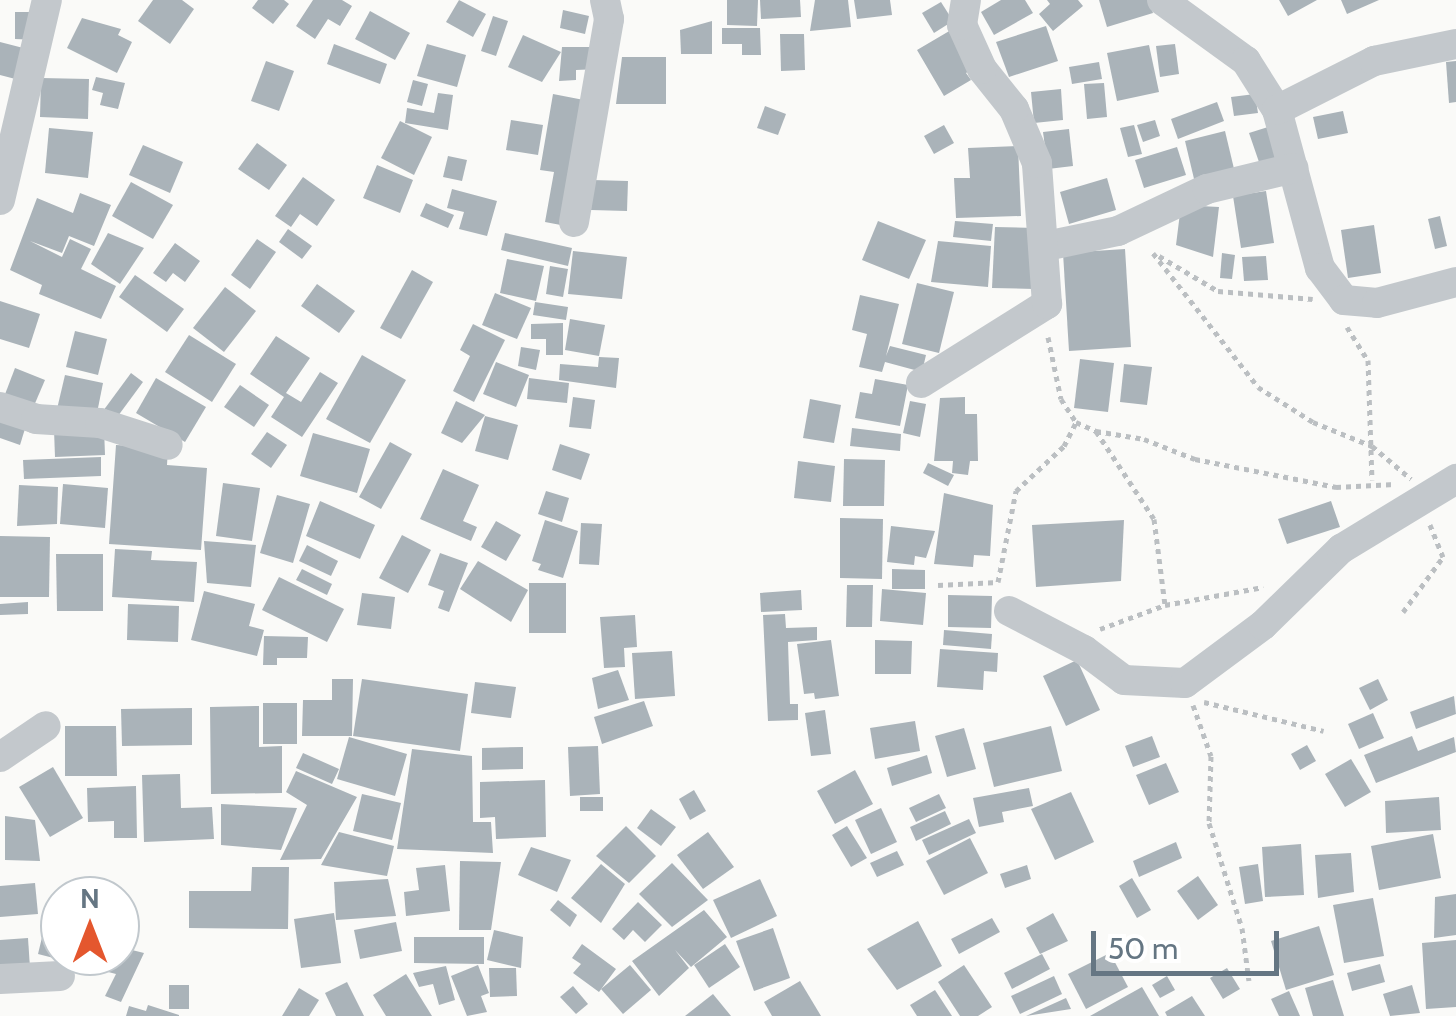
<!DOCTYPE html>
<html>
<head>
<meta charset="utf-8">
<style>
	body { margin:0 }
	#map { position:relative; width:1456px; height:1016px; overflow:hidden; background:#fafaf8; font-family:Cabin,sans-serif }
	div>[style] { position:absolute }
	.building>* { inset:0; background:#aab3b9 }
	.path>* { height:5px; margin-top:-2.5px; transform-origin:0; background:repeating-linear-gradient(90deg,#bbbfc2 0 5px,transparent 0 10px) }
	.minor>* { height:30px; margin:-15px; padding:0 15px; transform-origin:15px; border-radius:15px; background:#c3c8cc }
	span { translate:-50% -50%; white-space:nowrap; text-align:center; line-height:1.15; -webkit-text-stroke:10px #fff; paint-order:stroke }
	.north { position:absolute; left:40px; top:876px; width:100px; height:100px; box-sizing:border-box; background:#fff; border:2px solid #c1c8cd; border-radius:50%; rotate:0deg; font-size:28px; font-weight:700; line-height:40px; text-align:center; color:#657683 }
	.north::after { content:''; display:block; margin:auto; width:35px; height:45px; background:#e4572e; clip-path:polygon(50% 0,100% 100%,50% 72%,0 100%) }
	.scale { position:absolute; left:1091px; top:931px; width:188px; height:45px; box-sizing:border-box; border:5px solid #657683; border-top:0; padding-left:12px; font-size:30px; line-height:35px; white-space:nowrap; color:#657683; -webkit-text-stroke:8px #fff; paint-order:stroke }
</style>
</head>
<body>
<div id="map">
	<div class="building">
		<div style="clip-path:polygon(153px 0,182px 0,194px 9px,170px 44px,138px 21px)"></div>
		<div style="clip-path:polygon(258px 0,284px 0,289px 4px,273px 24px,252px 8px)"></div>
		<div style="clip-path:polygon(313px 0,342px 0,352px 6px,340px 26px,328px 19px,315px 39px,296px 26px)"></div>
		<div style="clip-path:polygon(459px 0,486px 14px,473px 37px,446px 22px)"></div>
		<div style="clip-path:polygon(727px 0,758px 0,757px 26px,727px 25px)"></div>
		<div style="clip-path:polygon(760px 0,800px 0,801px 17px,761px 19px)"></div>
		<div style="clip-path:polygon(815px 0,848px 0,851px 27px,810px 31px)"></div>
		<div style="clip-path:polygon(854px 0,890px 0,892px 15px,857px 19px)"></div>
		<div style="clip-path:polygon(1001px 0,1025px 0,1033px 13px,994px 35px,981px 12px)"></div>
		<div style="clip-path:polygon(1047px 0,1078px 0,1083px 6px,1053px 31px,1039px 14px,1050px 4px)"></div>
		<div style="clip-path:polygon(1099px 0,1149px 0,1153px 13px,1107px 27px)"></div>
		<div style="clip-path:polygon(1279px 0,1317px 0,1288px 16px)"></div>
		<div style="clip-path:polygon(1341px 0,1379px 0,1347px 14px)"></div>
		<div style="clip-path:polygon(941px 2px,953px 21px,934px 33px,922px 13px)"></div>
		<div style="clip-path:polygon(563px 10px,589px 16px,585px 34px,560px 28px)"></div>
		<div style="clip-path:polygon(370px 11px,410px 33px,395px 60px,355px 39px)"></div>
		<div style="clip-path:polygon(15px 12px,38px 12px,37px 40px,15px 39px)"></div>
		<div style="clip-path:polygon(493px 16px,508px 21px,496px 56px,481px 51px)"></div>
		<div style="clip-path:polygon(82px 18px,121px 29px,118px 35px,132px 42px,117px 73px,67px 48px)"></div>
		<div style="clip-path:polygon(712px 21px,712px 54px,681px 54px,680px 30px)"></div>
		<div style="clip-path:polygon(1046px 26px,1058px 61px,1009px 77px,996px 42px)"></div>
		<div style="clip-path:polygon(722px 28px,760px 28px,761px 55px,742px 55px,742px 44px,722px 44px)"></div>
		<div style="clip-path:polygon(951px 30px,973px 69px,966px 73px,971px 80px,944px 96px,917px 50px)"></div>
		<div style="clip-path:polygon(780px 34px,804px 34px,805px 70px,781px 71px)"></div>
		<div style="clip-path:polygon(523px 35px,561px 52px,542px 82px,508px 67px)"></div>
		<div style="clip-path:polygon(0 42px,31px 50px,23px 81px,0 75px)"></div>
		<div style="clip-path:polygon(334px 44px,387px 64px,380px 84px,327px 64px)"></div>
		<div style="clip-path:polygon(427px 44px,466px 55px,457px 87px,417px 76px)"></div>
		<div style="clip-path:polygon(1175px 44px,1179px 74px,1160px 77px,1156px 46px)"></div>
		<div style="clip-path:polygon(1149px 45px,1159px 92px,1117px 101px,1107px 53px)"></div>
		<div style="clip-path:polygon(562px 47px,599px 47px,599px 69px,576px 70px,576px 80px,559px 81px)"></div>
		<div style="clip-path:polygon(622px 57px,666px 57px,666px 104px,616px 104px)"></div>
		<div style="clip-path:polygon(266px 61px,294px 71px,279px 111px,251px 101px)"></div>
		<div style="clip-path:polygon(1456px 61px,1456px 102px,1449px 103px,1446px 62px)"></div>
		<div style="clip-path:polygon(1099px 62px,1102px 79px,1072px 84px,1069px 67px)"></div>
		<div style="clip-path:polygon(96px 77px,125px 83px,118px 109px,100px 105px,103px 93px,92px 90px)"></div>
		<div style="clip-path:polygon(41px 78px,89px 79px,88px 119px,40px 117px)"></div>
		<div style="clip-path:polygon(413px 80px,428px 84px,422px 106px,407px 102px)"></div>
		<div style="clip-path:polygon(1104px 83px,1107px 117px,1087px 119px,1084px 84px)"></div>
		<div style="clip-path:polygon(1061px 89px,1063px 120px,1034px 123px,1031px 92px)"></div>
		<div style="clip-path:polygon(438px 93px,453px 95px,448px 130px,405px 123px,407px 108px,434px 113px)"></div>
		<div style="clip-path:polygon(553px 94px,589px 101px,566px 226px,545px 222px,554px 172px,540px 170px)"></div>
		<div style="clip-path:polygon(1255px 94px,1258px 113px,1234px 116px,1231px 97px)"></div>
		<div style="clip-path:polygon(1217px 102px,1224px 121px,1178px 139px,1171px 119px)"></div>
		<div style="clip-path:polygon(765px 106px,786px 114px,778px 135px,757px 128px)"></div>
		<div style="clip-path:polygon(1343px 111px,1348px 133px,1318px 139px,1313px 117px)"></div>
		<div style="clip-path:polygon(511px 120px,543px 125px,538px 155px,506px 150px)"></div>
		<div style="clip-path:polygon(1155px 120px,1160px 136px,1143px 142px,1137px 125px)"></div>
		<div style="clip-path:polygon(400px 121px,432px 137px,414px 175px,381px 158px)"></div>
		<div style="clip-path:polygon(944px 125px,954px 143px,934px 154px,924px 136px)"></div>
		<div style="clip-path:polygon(1134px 125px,1142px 154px,1128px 157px,1120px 128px)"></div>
		<div style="clip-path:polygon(1274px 125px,1285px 157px,1260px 165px,1249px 133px)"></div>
		<div style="clip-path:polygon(49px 128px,93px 132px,88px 178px,45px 173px)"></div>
		<div style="clip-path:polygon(1069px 129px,1073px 166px,1048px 169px,1043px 132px)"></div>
		<div style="clip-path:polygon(1225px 131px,1235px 173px,1195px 183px,1185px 141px)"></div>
		<div style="clip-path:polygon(257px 143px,287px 165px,269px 190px,238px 169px)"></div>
		<div style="clip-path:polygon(143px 145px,183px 162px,170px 193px,129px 175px)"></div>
		<div style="clip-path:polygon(1018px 146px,1021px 216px,956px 218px,954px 178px,970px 178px,968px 148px)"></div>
		<div style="clip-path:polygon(1177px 147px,1186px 175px,1144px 188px,1135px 160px)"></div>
		<div style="clip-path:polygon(448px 156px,467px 160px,462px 181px,443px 177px)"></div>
		<div style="clip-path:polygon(377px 165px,413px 180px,400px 213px,363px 198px)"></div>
		<div style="clip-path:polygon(303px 177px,335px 200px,317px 226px,300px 214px,291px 227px,275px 216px)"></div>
		<div style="clip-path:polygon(1107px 178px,1116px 210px,1069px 224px,1060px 192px)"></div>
		<div style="clip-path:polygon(592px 180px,628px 181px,627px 211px,591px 210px)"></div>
		<div style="clip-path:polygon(131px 182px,173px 205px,153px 239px,112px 216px)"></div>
		<div style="clip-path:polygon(452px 189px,497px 201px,487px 236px,459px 229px,464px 212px,447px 208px)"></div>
		<div style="clip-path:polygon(1266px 191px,1274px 243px,1241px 248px,1233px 196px)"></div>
		<div style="clip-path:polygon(80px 193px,111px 205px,94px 246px,69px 236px,62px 253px,30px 241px,62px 257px,70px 239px,91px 249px,81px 269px,116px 286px,101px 319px,39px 294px,42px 285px,10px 270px,37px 198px,73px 213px)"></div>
		<div style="clip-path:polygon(426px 203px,454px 215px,448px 228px,420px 216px)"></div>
		<div style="clip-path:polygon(1181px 205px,1219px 207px,1213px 257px,1176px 245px)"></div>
		<div style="clip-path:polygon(1440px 216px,1447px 246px,1435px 249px,1428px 219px)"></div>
		<div style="clip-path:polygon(878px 221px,926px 240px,909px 279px,862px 260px)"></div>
		<div style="clip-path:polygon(955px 221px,993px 224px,991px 241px,953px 237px)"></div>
		<div style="clip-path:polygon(1374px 225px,1381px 273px,1348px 278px,1341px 230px)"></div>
		<div style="clip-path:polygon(995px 227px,1036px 228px,1034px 289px,992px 288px)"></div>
		<div style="clip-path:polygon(288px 229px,312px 246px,302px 259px,279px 242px)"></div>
		<div style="clip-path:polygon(108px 233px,144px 248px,120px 284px,91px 264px)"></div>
		<div style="clip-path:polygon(505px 233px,572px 248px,568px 266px,501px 250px)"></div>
		<div style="clip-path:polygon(257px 239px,276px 252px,250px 289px,231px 275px)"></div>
		<div style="clip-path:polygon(938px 241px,991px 246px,988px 287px,931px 282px)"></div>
		<div style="clip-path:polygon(175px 243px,200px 261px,185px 282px,173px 273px,166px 282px,153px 273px)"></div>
		<div style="clip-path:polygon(1125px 249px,1131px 347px,1069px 351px,1063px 253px)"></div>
		<div style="clip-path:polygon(573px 251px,627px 257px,622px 299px,568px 294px)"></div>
		<div style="clip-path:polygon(1222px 253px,1235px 255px,1232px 279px,1220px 278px)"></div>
		<div style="clip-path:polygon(1266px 256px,1268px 280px,1244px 281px,1242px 257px)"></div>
		<div style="clip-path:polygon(507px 259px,544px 266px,536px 301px,500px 293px)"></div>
		<div style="clip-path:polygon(550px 266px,568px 269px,563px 297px,546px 294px)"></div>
		<div style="clip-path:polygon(412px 270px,433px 282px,401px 339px,380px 328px)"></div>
		<div style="clip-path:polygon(135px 275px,184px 309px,167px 332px,119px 297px)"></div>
		<div style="clip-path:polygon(917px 283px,954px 292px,939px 353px,902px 344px)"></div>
		<div style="clip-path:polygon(317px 284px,355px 311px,339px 333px,301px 306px)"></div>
		<div style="clip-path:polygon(225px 287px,256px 311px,224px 352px,193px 328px)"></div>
		<div style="clip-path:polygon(495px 293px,531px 308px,517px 339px,482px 325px)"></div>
		<div style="clip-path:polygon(860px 295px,899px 304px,886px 356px,890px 346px,926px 355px,922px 372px,885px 362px,882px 372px,859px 367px,867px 334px,852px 330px)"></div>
		<div style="clip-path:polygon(0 301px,40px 314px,29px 348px,0 339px)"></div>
		<div style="clip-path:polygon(535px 302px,568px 307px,566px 320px,533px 315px)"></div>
		<div style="clip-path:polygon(570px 319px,605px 325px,599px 356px,565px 350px)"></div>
		<div style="clip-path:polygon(563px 323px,563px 355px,546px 355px,546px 339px,531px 339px,531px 324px)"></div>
		<div style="clip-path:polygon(473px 324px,505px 340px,474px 402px,453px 391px,470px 356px,460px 350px)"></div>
		<div style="clip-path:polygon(75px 331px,107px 339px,98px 375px,66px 367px)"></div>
		<div style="clip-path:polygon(189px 335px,236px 364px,212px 402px,165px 372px)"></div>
		<div style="clip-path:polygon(276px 336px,310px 358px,286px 393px,301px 402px,320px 372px,338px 383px,302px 437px,271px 417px,284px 397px,250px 374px)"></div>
		<div style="clip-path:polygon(521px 347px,540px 350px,536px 370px,518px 366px)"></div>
		<div style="clip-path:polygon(362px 355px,406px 380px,370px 443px,326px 419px)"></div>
		<div style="clip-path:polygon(599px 357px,619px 358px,616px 388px,559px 380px,560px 364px,598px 367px)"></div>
		<div style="clip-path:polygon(1080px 359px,1114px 363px,1108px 412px,1074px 408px)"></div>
		<div style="clip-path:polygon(496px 362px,529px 375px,516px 407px,483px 394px)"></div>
		<div style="clip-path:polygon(1124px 364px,1152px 367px,1147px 405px,1120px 402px)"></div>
		<div style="clip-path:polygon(15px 368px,45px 380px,33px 408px,4px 397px)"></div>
		<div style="clip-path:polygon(131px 373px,143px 382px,115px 420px,103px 411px)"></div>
		<div style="clip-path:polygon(65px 375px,103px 383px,96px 418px,57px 409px)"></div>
		<div style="clip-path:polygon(156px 378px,206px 407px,185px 442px,136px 413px)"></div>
		<div style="clip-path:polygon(529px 378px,569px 383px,567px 403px,527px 399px)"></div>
		<div style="clip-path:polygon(875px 379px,908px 385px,900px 426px,855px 418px,860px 392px,872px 394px)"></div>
		<div style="clip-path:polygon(240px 385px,269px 405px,254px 427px,224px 407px)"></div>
		<div style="clip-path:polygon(573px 397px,595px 400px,591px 429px,569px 427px)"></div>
		<div style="clip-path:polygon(965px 397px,965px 414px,977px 414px,978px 461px,970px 461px,968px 475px,952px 473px,953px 461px,934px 461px,940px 398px)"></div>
		<div style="clip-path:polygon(810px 399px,841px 405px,834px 443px,803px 438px)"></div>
		<div style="clip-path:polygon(456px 401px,485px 415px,462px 443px,441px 433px)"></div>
		<div style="clip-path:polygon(910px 401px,926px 404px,920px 437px,903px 433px)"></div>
		<div style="clip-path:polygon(0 414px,28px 419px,20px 445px,0 438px)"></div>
		<div style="clip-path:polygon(485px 416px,518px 425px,508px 460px,475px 451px)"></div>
		<div style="clip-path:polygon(104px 428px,105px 455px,55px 457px,54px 430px)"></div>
		<div style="clip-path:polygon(852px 428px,901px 434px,900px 451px,850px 446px)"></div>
		<div style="clip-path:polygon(267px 432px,287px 445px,271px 468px,251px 454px)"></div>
		<div style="clip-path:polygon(313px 433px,370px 449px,357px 493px,300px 476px)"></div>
		<div style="clip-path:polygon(390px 442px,412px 454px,381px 509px,359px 497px)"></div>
		<div style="clip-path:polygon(560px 444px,590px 454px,581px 480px,552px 470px)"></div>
		<div style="clip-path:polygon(116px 445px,168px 448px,167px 465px,207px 468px,201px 550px,109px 544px)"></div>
		<div style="clip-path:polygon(101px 457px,101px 476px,24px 479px,23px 460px)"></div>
		<div style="clip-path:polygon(844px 459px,885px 460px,884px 506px,843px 506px)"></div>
		<div style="clip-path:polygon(798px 461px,835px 466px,831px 502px,794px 498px)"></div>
		<div style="clip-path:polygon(928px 463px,954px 475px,948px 486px,923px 473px)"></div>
		<div style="clip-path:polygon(443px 469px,479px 485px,463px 521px,477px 527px,471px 541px,420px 519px)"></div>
		<div style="clip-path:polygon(223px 483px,260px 488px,252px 541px,216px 536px)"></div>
		<div style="clip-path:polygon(63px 484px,108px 488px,105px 528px,60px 524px)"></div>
		<div style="clip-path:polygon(19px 485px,58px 487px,57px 524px,17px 526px)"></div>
		<div style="clip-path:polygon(546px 491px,569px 498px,562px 522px,538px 514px)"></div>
		<div style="clip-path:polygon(944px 493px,993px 505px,990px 556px,974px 555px,973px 567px,934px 564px)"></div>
		<div style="clip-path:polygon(277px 495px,310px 504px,293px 563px,260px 553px)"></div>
		<div style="clip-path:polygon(320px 501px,375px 525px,360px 559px,306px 536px)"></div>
		<div style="clip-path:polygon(1331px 501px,1340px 527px,1287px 544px,1278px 519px)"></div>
		<div style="clip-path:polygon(840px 518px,883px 519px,882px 579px,840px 578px)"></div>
		<div style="clip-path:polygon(545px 520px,578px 531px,563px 578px,538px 570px,541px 564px,532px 561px)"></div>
		<div style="clip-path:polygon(1124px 520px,1121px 581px,1036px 587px,1032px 525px)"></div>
		<div style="clip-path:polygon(496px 521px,521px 535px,506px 561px,481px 547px)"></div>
		<div style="clip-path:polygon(581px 523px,602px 524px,599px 565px,579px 564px)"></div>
		<div style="clip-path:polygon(891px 526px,935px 531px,926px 558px,915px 556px,914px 565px,887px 562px)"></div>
		<div style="clip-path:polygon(402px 535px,431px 550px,408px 593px,379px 578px)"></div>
		<div style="clip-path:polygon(0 536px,50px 537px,49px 597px,0 597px)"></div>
		<div style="clip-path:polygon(204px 541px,256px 545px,251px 587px,207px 583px)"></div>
		<div style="clip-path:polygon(307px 545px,338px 561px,331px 576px,299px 561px)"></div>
		<div style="clip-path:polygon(115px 549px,152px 551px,151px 560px,197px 562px,194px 602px,112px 597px)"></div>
		<div style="clip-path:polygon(440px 553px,468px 563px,449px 612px,438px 608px,444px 591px,428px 585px)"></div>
		<div style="clip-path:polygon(56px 554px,103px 554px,103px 611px,57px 611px)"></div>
		<div style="clip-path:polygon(478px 561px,528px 590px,511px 622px,460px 589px)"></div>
		<div style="clip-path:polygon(302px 569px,332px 584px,327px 595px,296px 580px)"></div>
		<div style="clip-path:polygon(892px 569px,925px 570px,925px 589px,892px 589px)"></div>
		<div style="clip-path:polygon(279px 577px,344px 609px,327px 642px,262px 610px)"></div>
		<div style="clip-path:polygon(529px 583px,566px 583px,566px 633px,529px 633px)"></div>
		<div style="clip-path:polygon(847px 585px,873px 585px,872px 627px,846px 627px)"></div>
		<div style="clip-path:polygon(882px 589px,926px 593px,923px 625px,880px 621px)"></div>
		<div style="clip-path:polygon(801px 590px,802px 610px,761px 612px,760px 593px)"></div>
		<div style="clip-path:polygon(204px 591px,255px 604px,249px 626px,264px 630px,257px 656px,191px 640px)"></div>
		<div style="clip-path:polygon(362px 593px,395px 597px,391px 629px,357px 625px)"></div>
		<div style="clip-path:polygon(948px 595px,992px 596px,991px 628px,948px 627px)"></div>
		<div style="clip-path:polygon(28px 602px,28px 614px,0 615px,0 604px)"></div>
		<div style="clip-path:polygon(128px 604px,179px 606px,178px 642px,127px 640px)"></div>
		<div style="clip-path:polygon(785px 614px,786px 628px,817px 627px,817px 640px,788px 642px,790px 704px,798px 704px,798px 720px,768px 721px,763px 615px)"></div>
		<div style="clip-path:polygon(635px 615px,637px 647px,624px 648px,625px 667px,604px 668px,600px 617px)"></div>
		<div style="clip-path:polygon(944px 630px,992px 634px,991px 649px,943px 645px)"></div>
		<div style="clip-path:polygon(264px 636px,308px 637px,307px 658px,277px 658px,277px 665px,263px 665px)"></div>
		<div style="clip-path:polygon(831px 640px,839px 696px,815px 699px,814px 693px,804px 694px,797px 644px)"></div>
		<div style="clip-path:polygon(875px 640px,912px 641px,911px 674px,875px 674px)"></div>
		<div style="clip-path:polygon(940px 649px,998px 653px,997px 672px,984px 671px,983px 690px,937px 687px)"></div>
		<div style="clip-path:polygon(672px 651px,675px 696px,635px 699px,632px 653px)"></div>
		<div style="clip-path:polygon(1077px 660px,1100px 710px,1066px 726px,1043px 676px)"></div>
		<div style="clip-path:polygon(618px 670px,629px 700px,598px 709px,592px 678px)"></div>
		<div style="clip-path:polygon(332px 679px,353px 679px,352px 736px,302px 736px,303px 700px,332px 700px)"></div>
		<div style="clip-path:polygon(362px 679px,468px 694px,460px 751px,353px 736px)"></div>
		<div style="clip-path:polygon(1378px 679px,1388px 700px,1370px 710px,1359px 688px)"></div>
		<div style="clip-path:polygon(475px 682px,516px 687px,511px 718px,471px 713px)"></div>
		<div style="clip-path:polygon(1454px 696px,1456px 714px,1416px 729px,1410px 712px)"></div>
		<div style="clip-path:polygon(644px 701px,653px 726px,602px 744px,594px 717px)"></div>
		<div style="clip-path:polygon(263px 703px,297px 703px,297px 744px,263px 744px)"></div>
		<div style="clip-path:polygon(259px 706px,259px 747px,282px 746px,282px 793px,211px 794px,210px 707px)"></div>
		<div style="clip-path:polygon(192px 708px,192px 745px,122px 746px,121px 709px)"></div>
		<div style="clip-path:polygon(825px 710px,831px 754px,811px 756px,805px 713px)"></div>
		<div style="clip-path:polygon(1373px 713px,1384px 738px,1359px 749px,1348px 724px)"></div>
		<div style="clip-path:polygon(915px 721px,920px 751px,875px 759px,870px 728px)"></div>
		<div style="clip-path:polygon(65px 726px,116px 726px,117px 776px,65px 776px)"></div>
		<div style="clip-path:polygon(1051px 726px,1062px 771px,994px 787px,983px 743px)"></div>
		<div style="clip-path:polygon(964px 728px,976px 769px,947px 777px,935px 736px)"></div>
		<div style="clip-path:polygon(1152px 736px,1160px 757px,1133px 767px,1125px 746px)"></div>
		<div style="clip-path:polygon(1412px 736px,1418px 751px,1454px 737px,1456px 752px,1376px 783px,1364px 755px)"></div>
		<div style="clip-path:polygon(349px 737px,407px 754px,395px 796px,337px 779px)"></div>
		<div style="clip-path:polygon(1307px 745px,1316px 761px,1300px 770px,1291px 754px)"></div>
		<div style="clip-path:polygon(598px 746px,600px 794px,570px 796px,568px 747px)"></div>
		<div style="clip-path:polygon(523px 747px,523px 769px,482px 770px,482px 748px)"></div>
		<div style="clip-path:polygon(412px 749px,472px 756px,473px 822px,491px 822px,493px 853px,397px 849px)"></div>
		<div style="clip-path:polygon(303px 753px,339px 769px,332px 784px,296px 768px)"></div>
		<div style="clip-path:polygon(927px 755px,932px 773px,892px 786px,887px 768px)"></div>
		<div style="clip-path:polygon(1351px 759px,1371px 792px,1345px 807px,1325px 774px)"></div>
		<div style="clip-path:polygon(1166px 763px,1179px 792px,1149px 805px,1136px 775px)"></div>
		<div style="clip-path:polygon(53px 767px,83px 818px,50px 837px,19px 787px)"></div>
		<div style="clip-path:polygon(855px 770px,873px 804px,835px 824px,817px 791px)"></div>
		<div style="clip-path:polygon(296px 771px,357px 797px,321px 859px,280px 860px,307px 805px,286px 792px)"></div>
		<div style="clip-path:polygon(180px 774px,181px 808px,212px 807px,214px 839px,144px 842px,142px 775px)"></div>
		<div style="clip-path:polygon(545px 780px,546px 837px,496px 839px,495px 817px,480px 818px,480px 782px)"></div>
		<div style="clip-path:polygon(136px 786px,137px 838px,114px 838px,114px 821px,88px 822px,87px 788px)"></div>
		<div style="clip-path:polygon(1029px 788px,1033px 806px,1002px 812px,1004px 822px,979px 827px,973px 798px)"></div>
		<div style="clip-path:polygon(694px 790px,706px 811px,690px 820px,679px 799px)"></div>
		<div style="clip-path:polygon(1071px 792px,1094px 842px,1055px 860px,1031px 809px)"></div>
		<div style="clip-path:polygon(362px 794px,401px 803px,392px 840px,353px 831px)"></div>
		<div style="clip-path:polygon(939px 794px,946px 808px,916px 822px,909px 808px)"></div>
		<div style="clip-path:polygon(580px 797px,603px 797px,603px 811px,580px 811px)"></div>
		<div style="clip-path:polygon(1439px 797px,1441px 830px,1386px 833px,1385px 801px)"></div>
		<div style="clip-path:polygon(221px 804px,297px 808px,281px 850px,221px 845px)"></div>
		<div style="clip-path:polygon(881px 808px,897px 842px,871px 854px,855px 820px)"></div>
		<div style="clip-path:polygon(651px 809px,676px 827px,661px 846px,637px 828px)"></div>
		<div style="clip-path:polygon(945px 811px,951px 824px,916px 841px,910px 827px)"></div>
		<div style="clip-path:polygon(5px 816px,35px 820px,40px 861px,5px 860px)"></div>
		<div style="clip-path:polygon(969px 819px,976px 833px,929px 855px,922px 840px)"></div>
		<div style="clip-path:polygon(626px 826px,656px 856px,629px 883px,596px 856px)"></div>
		<div style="clip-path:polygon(847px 826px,867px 858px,851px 867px,832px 835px)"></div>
		<div style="clip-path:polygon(339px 832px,394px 846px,387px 876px,321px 865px)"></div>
		<div style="clip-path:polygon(708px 832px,734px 867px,703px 889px,677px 855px)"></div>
		<div style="clip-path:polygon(1433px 834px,1441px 878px,1379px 890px,1371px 846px)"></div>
		<div style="clip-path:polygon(970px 838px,988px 873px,944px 895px,926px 861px)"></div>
		<div style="clip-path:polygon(1176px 842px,1182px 858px,1139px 877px,1133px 861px)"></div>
		<div style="clip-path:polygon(1301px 844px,1304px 895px,1265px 897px,1262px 847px)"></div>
		<div style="clip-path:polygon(531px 847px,571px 860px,557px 892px,518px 875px)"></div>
		<div style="clip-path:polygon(897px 851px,904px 865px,877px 877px,870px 863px)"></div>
		<div style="clip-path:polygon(1351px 853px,1354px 892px,1318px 898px,1315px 855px)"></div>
		<div style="clip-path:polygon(460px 861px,501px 862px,491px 930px,459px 930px)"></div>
		<div style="clip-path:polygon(672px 863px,708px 900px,672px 927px,639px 894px)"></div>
		<div style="clip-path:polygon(601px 864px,625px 884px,601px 923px,571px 898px)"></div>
		<div style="clip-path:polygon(1258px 864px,1263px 901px,1245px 904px,1239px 867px)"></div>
		<div style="clip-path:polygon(445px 865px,450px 911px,406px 916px,404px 892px,419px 890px,416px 868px)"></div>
		<div style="clip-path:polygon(1027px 865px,1031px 879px,1005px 888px,1000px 874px)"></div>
		<div style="clip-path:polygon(252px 867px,289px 867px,288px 929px,189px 928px,189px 891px,251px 891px)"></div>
		<div style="clip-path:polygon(1198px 876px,1218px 905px,1198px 920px,1177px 891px)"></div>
		<div style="clip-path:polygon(1132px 878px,1151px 910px,1137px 918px,1119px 886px)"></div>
		<div style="clip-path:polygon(388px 879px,396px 916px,336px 920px,334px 882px)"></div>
		<div style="clip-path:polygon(760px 879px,777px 916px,731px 938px,713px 900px)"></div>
		<div style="clip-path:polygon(35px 883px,38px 914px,0 917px,0 886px)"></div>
		<div style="clip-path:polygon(1456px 894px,1456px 935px,1434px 938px,1435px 897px)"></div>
		<div style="clip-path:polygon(1373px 898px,1384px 956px,1344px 963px,1333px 905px)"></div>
		<div style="clip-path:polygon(558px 900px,577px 915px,570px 927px,550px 910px)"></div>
		<div style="clip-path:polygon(638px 902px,662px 925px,645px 942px,633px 930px,624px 940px,612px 929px)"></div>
		<div style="clip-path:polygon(704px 910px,727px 937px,691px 967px,675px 950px,689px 968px,659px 996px,632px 961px)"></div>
		<div style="clip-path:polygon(334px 913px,341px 963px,301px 968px,294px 919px)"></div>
		<div style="clip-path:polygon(1053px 913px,1068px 941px,1040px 954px,1026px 928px)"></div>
		<div style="clip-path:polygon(992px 918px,1000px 932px,959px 954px,951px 939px)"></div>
		<div style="clip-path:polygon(918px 921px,942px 966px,897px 990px,867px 949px)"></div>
		<div style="clip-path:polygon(396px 922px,402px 951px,360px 959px,354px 930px)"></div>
		<div style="clip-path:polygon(1319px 926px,1334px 975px,1286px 990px,1271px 941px)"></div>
		<div style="clip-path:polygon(773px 928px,790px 978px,754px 991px,736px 941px)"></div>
		<div style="clip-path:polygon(44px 929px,60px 933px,60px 956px,120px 956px,120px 947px,144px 953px,121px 1002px,105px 996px,116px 974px,38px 954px)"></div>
		<div style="clip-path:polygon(494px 930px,523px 937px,521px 968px,487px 960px)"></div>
		<div style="clip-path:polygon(414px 937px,484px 937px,484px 964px,414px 963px)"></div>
		<div style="clip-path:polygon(28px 938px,30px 968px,0 970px,0 940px)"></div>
		<div style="clip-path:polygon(1456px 940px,1456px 1007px,1426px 1009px,1422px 943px)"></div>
		<div style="clip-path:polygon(582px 944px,616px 969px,599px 992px,573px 973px,581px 964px,572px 958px)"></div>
		<div style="clip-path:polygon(725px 944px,740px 967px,709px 988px,694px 965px)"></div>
		<div style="clip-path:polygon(1110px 953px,1128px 987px,1086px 1009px,1068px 974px)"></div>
		<div style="clip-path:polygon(1042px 954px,1050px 969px,1012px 989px,1004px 973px)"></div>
		<div style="clip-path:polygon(1380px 964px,1385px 982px,1352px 991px,1347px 973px)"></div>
		<div style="clip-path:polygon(478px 965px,489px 993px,481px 996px,487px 1012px,467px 1016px,451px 976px)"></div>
		<div style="clip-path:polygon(630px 965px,651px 990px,623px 1014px,601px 989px)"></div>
		<div style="clip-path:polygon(964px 965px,992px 1007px,978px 1016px,960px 1016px,938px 982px)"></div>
		<div style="clip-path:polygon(446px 966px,455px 1000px,439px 1005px,433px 984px,419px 987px,413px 973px)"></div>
		<div style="clip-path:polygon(489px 968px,516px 968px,517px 996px,490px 997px)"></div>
		<div style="clip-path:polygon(1227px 968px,1240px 989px,1223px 999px,1210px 978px)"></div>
		<div style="clip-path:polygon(406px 974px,432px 1016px,386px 1016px,373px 995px)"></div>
		<div style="clip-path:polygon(1054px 976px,1062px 994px,1020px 1014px,1011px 996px)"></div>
		<div style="clip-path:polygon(1167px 976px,1175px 990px,1160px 998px,1152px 985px)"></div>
		<div style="clip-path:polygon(1333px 980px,1344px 1016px,1313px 1016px,1305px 988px)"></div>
		<div style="clip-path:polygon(800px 981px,821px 1016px,772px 1016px,764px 1002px)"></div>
		<div style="clip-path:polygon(347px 982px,364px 1016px,336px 1016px,325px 993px)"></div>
		<div style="clip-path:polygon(169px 985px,189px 985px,189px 1009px,169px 1009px)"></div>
		<div style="clip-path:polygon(1412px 985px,1420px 1013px,1390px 1016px,1383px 994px)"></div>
		<div style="clip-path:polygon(573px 986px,588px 1004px,576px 1014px,560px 997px)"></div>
		<div style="clip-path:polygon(1142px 987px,1159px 1016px,1090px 1016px)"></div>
		<div style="clip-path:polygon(299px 988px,319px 1000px,309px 1016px,282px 1016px)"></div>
		<div style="clip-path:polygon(935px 990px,952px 1016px,917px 1016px,910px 1005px)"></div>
		<div style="clip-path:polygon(1289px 991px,1300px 1016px,1279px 1016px,1271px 999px)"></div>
		<div style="clip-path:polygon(713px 994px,731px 1016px,685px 1016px)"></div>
		<div style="clip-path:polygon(1192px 996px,1205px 1016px,1167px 1016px,1165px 1012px)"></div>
		<div style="clip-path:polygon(1066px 998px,1071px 1009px,1026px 1016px)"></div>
		<div style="clip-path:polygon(148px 1005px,179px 1015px,179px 1016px,126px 1016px,129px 1006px,146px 1011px)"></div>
	</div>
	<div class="path">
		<div style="left:1153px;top:253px;width:170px;rotate:51.9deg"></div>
		<div style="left:1258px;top:387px;width:65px;rotate:32.5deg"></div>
		<div style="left:1313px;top:422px;width:64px;rotate:22.1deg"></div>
		<div style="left:1372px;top:446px;width:51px;rotate:40.2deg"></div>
		<div style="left:1159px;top:256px;width:69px;rotate:30.7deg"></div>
		<div style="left:1218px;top:291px;width:95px;rotate:4.8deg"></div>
		<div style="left:1347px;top:327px;width:39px;rotate:58deg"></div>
		<div style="left:1368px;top:360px;width:120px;rotate:88.1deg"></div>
		<div style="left:1048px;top:337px;width:63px;rotate:78.2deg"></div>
		<div style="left:1061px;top:399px;width:27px;rotate:57deg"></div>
		<div style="left:1076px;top:422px;width:22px;rotate:24deg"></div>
		<div style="left:1096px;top:431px;width:105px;rotate:56.6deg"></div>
		<div style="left:1154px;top:519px;width:87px;rotate:82.7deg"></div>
		<div style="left:1096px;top:431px;width:49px;rotate:9.5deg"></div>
		<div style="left:1144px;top:439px;width:55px;rotate:21.4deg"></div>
		<div style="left:1195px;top:459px;width:144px;rotate:11.2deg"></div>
		<div style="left:1336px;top:487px;width:59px;rotate:-2.9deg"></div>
		<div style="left:938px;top:585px;width:60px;rotate:-2.9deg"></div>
		<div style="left:998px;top:582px;width:93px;rotate:-78.8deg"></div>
		<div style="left:1016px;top:491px;width:66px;rotate:-43.2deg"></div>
		<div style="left:1064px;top:446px;width:27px;rotate:-63deg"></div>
		<div style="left:1403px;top:612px;width:68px;rotate:-54deg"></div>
		<div style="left:1443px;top:557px;width:35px;rotate:-112deg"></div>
		<div style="left:1100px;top:629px;width:69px;rotate:-20.3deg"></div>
		<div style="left:1165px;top:605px;width:100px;rotate:-10.4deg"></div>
		<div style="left:1204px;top:702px;width:123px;rotate:13.6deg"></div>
		<div style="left:1193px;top:705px;width:54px;rotate:70.6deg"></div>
		<div style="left:1211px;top:756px;width:67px;rotate:91.7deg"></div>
		<div style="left:1209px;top:823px;width:110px;rotate:72.6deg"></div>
		<div style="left:1242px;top:928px;width:53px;rotate:82.5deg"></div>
	</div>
	<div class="minor">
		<div style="left:1162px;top:0;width:104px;rotate:36deg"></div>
		<div style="left:1246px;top:61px;width:58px;rotate:57.7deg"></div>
		<div style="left:1277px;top:110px;width:164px;rotate:74.8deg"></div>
		<div style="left:1320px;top:268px;width:40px;rotate:53deg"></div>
		<div style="left:1344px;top:300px;width:33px;rotate:5deg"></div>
		<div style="left:1377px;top:303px;width:82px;rotate:-14.9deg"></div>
		<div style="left:1277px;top:110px;width:109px;rotate:-26.8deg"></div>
		<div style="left:1374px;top:61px;width:84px;rotate:-11.7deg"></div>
		<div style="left:0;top:200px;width:205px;rotate:-76.8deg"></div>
		<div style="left:574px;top:222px;width:206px;rotate:-80.2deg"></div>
		<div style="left:609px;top:19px;width:19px;rotate:-102deg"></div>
		<div style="left:1046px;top:246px;width:74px;rotate:-11.8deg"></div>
		<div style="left:1118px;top:231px;width:98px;rotate:-25.3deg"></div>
		<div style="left:1207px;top:189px;width:89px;rotate:-13.6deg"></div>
		<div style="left:921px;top:383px;width:149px;rotate:-32.1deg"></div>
		<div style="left:1047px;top:304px;width:141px;rotate:-94.1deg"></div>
		<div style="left:1037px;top:163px;width:59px;rotate:-113.1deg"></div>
		<div style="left:1014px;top:109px;width:51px;rotate:-128.7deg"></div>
		<div style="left:982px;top:69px;width:48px;rotate:-114.4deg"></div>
		<div style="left:962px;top:25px;width:25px;rotate:-81deg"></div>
		<div style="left:0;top:407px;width:38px;rotate:18deg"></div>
		<div style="left:36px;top:419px;width:64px;rotate:3.6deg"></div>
		<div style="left:100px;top:423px;width:71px;rotate:17.9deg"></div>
		<div style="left:1009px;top:611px;width:85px;rotate:27.5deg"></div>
		<div style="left:1084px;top:650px;width:50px;rotate:36.9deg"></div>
		<div style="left:1124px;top:680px;width:61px;rotate:2.8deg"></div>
		<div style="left:1185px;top:683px;width:97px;rotate:-36.6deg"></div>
		<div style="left:1263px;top:625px;width:109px;rotate:-44.3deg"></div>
		<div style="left:1341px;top:549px;width:135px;rotate:-31.3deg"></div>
		<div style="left:0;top:757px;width:55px;rotate:-34deg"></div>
		<div style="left:0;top:979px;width:60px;rotate:-2.9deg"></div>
	</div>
	<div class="north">N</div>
	<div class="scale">50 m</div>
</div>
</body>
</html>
